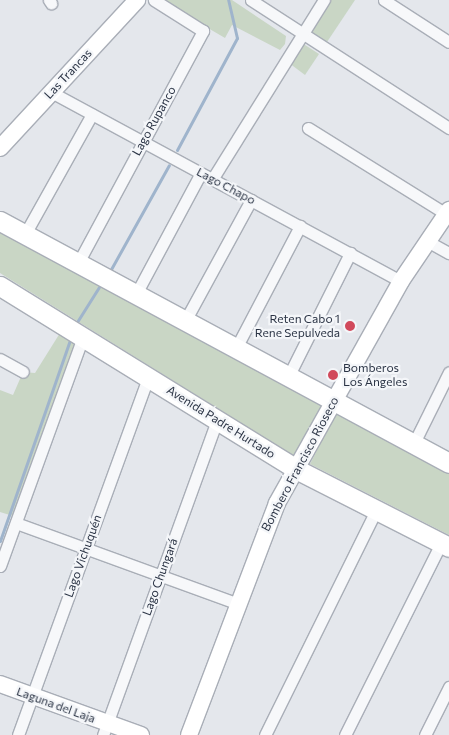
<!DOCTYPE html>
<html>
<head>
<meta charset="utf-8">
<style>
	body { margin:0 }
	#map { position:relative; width:449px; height:735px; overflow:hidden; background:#e4e7ec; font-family:Commissioner,sans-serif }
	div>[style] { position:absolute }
	.green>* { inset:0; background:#c9d6c5 }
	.stream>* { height:3px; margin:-1.5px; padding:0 1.5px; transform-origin:1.5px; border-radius:1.5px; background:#9fb4cc }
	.roads { filter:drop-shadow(1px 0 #a9aeb7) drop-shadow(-1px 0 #a9aeb7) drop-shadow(0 1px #a9aeb7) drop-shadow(0 -1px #a9aeb7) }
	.street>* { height:11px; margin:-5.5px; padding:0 5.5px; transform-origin:5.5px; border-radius:5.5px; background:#f7f8fa }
	.secondary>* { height:16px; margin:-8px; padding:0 8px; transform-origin:8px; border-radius:8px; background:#fff }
	.primary>* { height:19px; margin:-9.5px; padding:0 9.5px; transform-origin:9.5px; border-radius:9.5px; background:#fff }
	.dots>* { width:14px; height:14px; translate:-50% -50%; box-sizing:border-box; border:2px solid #f4f6f9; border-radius:50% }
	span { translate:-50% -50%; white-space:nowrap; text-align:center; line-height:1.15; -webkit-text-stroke:4.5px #f4f6f9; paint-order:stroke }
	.street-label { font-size:12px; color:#2b3445 }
	.poi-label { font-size:12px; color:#2b3445 }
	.right { translate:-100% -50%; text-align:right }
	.left { translate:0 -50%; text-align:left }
</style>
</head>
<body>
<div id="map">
	<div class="green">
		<div style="clip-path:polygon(160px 0,232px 0,286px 36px,285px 44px,280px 50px,232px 25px,225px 38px)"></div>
		<div style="clip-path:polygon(331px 0,355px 0,327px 42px,311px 32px)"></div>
		<div style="clip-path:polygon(302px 43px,319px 54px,305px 75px,289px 63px)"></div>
		<div style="clip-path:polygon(0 229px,321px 403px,323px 407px,294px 456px,0 273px)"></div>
		<div style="clip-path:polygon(60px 333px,76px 342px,13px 516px,0 512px,0 390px,13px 395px,23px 372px,35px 373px)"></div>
		<div style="clip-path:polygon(340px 414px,449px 468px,449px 535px,310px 464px,335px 415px)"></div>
	</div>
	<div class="stream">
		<div style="left:177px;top:150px;width:127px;rotate:-61.8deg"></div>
		<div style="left:237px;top:38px;width:39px;rotate:-103deg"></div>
		<div style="left:110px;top:271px;width:121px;rotate:-60.9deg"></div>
		<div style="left:77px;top:322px;width:41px;rotate:-57.8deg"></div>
		<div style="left:0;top:541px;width:213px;rotate:-70.8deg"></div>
	</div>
	<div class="roads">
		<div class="street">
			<div style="left:49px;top:0;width:4px;rotate:56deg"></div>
			<div style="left:251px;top:0;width:236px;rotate:32.9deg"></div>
			<div style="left:384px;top:0;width:77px;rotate:32.9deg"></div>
			<div style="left:51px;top:92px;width:398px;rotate:28.4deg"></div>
			<div style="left:308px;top:128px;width:163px;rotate:31.9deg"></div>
			<div style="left:213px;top:178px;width:210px;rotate:-58.1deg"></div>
			<div style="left:25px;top:234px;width:137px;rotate:-60.8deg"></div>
			<div style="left:427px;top:241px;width:25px;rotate:29deg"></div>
			<div style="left:78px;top:263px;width:264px;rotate:-61.7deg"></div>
			<div style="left:203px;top:31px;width:58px;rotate:-147.7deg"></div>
			<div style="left:136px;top:294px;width:137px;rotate:-61.8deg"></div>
			<div style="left:185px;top:321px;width:138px;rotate:-61.4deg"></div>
			<div style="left:236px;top:348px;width:138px;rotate:-62.3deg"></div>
			<div style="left:0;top:359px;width:26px;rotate:29deg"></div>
			<div style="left:288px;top:377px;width:139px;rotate:-63.4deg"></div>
			<div style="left:413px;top:445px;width:81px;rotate:-63.7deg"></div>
			<div style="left:16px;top:523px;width:234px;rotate:20deg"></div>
			<div style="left:0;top:566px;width:244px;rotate:-70.1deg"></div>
			<div style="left:18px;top:735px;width:381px;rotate:-70deg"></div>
			<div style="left:103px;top:735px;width:335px;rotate:-70.1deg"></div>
			<div style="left:265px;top:735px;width:251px;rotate:-63.7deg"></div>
			<div style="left:345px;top:735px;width:215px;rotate:-63.4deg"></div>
			<div style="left:425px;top:735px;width:54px;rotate:-63.4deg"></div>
		</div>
		<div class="secondary">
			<div style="left:0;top:148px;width:202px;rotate:-47.2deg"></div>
			<div style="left:0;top:684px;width:150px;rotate:19.9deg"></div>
			<div style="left:189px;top:735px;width:248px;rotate:-69.2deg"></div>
			<div style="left:277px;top:503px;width:254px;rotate:-60.8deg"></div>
			<div style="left:401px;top:281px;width:86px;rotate:-55.9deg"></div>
		</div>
		<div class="primary">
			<div style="left:0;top:221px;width:510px;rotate:28.32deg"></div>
			<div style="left:0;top:286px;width:348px;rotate:31.7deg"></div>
			<div style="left:296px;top:469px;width:172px;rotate:27deg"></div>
		</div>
	</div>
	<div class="dots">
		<div style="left:350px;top:326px;background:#d1495b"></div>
		<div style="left:333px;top:375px;background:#d1495b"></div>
	</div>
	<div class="street-label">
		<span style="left:68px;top:74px;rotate:-47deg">Las Trancas</span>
		<span style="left:154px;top:121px;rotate:-61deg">Lago Rupanco</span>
		<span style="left:226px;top:186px;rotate:28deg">Lago Chapo</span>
		<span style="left:221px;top:422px;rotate:32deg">Avenida Padre Hurtado</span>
		<span style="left:300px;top:464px;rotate:-62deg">Bombero Francisco Rioseco</span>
		<span style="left:83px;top:556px;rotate:-70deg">Lago Vichuquén</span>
		<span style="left:160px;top:577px;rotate:-70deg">Lago Chungará</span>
		<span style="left:56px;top:705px;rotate:20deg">Laguna del Laja</span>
	</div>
	<div class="poi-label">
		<span class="right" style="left:340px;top:326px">Reten Cabo 1<br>Rene Sepulveda</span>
		<span class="left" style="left:343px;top:375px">Bomberos<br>Los Ángeles</span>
	</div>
</div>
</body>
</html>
